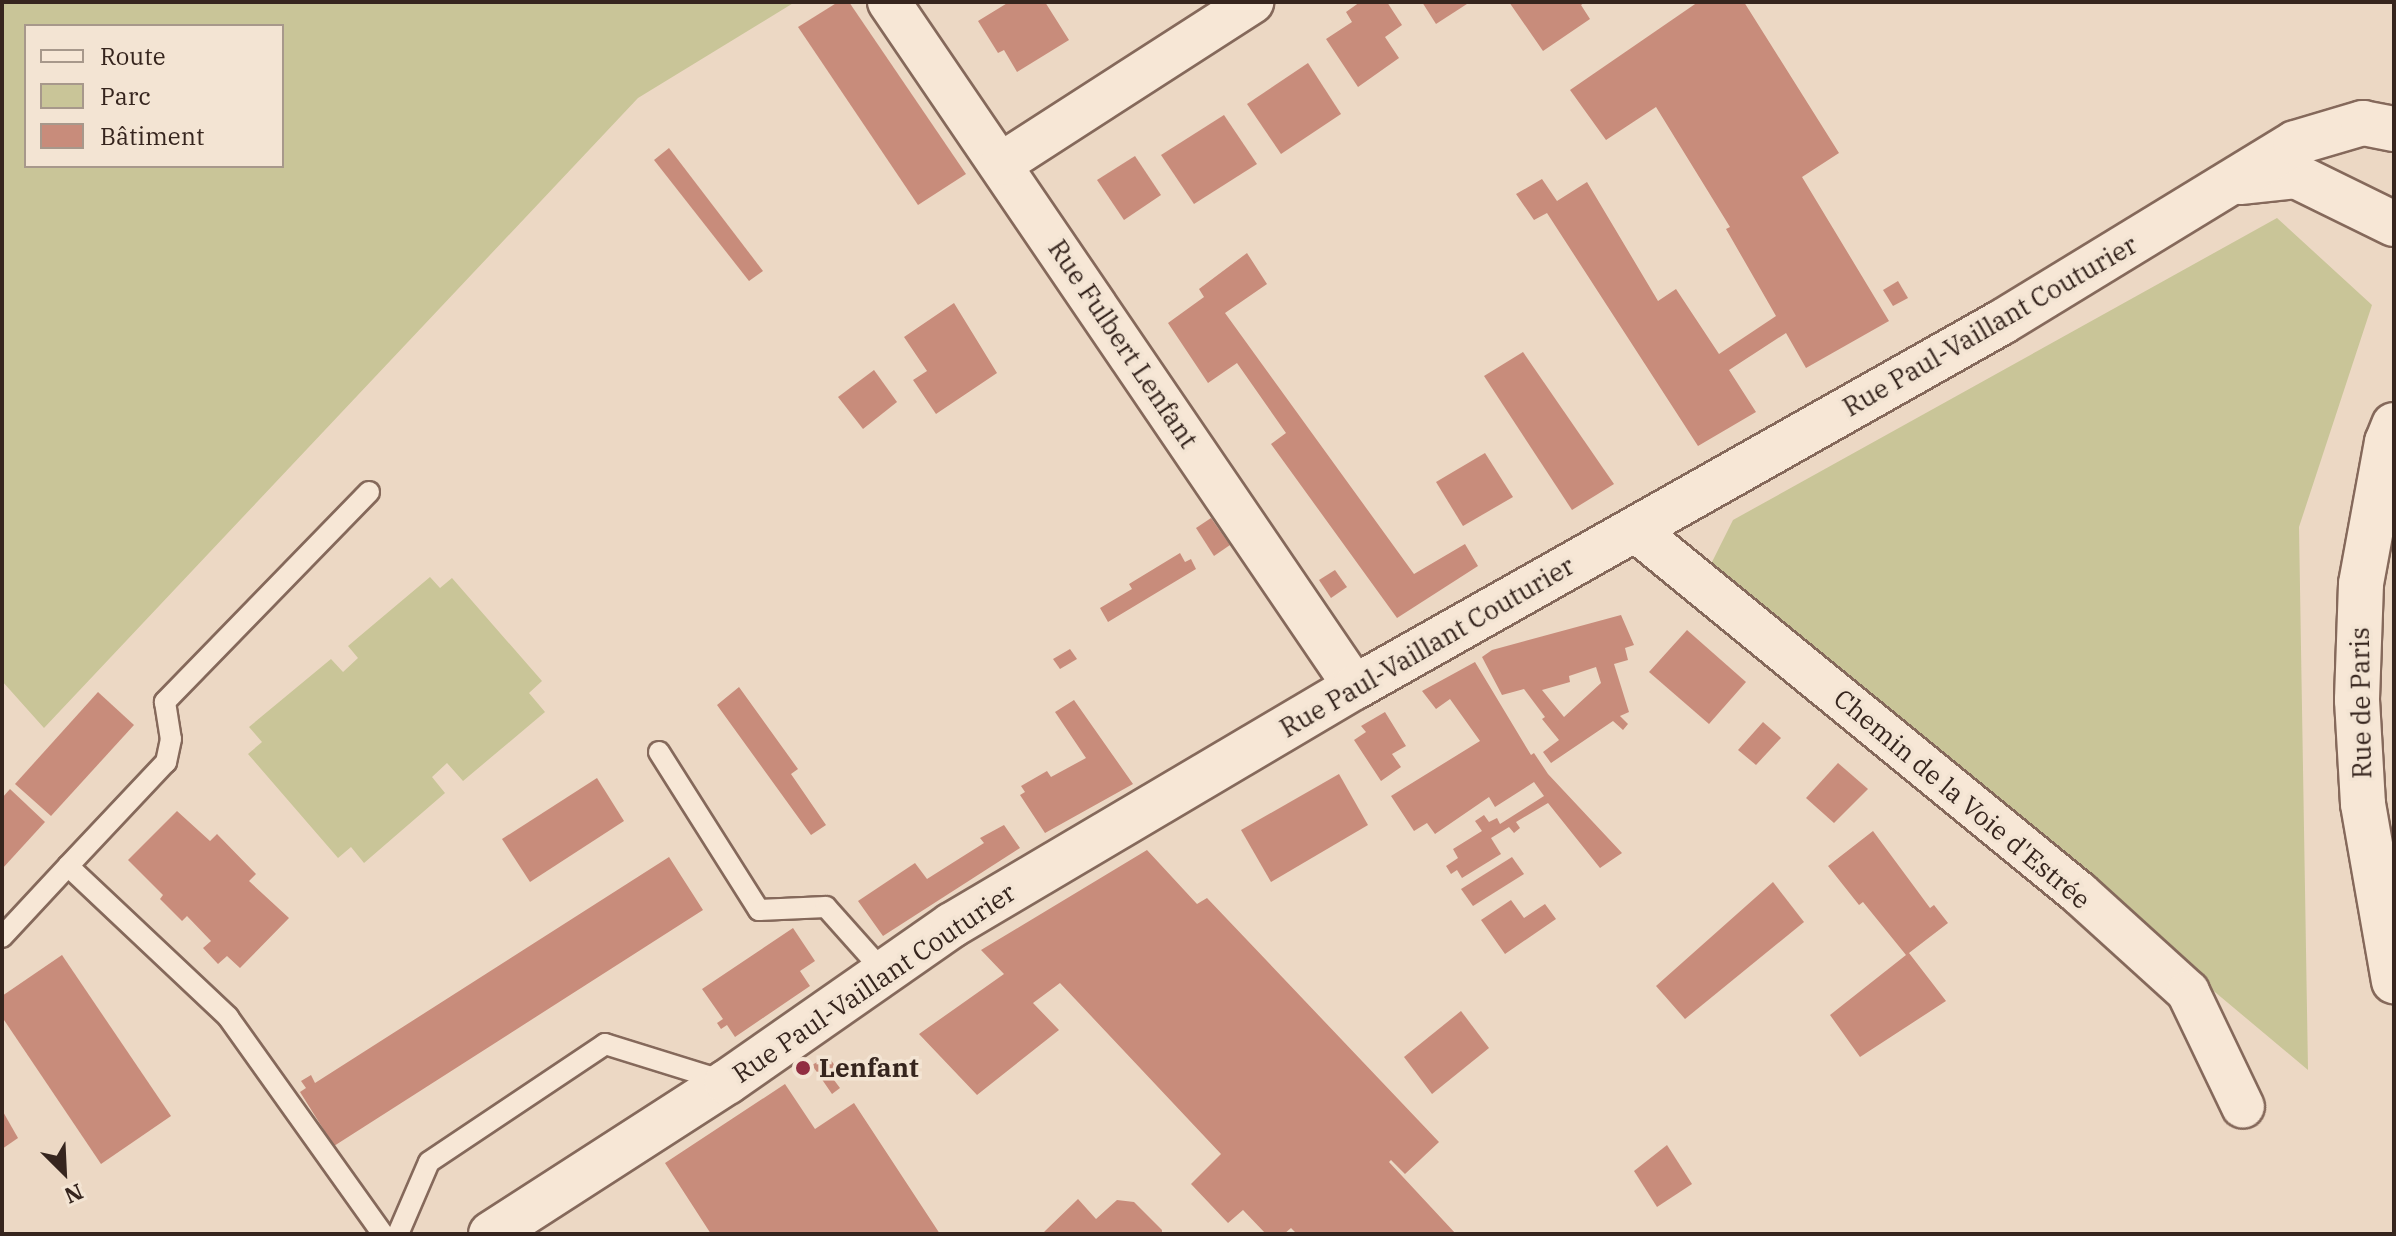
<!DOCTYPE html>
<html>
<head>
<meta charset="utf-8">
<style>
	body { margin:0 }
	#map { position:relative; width:2396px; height:1236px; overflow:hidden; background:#ecd8c4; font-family:"IBM Plex Serif",serif }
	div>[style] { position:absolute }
	.green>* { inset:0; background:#c9c598 }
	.building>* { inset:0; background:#c88c7b }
	.roads { filter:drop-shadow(2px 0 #85695b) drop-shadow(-2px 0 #85695b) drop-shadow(0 2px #85695b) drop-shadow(0 -2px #85695b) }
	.service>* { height:20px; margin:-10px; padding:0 10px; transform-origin:10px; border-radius:10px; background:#f7e7d6 }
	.minor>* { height:42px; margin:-21px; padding:0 21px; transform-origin:21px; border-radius:21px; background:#f7e7d6 }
	.tertiary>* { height:44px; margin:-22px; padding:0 22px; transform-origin:22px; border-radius:22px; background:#f7e7d6 }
	.secondary>* { height:44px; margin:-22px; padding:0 22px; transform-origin:22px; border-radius:22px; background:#f7e7d6 }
	.dots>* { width:22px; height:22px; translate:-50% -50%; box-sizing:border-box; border:4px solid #f3e4d3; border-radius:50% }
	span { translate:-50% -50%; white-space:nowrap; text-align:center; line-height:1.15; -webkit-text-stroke:7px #f3e4d3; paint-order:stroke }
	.street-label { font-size:26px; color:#36251e }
	.poi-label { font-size:26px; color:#36251e; font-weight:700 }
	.left { translate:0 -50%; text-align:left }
	.frame { position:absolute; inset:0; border:4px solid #36251e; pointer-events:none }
	.legend { position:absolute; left:24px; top:24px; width:260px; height:144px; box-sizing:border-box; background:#f3e4d3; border:2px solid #a7988b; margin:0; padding:10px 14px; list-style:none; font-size:24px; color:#36251e }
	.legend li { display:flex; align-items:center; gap:16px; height:40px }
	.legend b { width:40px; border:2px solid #a7988b }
	.north { position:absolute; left:24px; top:1132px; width:80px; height:80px; -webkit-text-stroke:6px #f3e4d3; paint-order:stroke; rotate:156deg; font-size:22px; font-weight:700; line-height:32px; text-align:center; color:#36251e }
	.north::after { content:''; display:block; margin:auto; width:28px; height:36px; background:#36251e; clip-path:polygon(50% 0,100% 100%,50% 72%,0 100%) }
</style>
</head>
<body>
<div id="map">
	<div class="green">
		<div style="clip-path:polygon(evenodd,2px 2px,795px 2px,638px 98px,44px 728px,2px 681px,2px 2px,26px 26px,282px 26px,282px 166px,26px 166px,26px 26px)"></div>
		<div style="clip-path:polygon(2277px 218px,2372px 305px,2299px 527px,2308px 1070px,1709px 568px,1733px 520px)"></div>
		<div style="clip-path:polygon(430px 577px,440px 588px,452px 578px,542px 681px,529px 693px,545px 712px,463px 781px,447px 763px,432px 777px,445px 793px,364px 863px,351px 847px,338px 858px,248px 754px,262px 742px,249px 727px,331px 659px,343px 672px,358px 658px,348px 646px)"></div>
	</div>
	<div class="building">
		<div style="clip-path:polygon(838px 2px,849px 2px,966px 174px,918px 205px,798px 27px)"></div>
		<div style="clip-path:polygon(1009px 2px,1045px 2px,1069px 40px,1017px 72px,1004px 50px,998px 53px,978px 21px)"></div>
		<div style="clip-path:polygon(1360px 2px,1387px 2px,1402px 25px,1385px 37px,1399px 58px,1358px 87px,1326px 39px,1352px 22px,1346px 12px)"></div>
		<div style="clip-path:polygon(1422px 2px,1470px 2px,1436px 24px)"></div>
		<div style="clip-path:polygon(1509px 2px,1585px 2px,1581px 5px,1590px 19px,1543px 51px)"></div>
		<div style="clip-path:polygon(1698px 2px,1744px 2px,1839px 153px,1802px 177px,1889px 321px,1806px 368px,1786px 333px,1772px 342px,1729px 370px,1756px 412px,1698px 446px,1547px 213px,1534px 220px,1516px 194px,1542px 179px,1557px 201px,1587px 182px,1658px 301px,1676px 289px,1719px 354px,1776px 316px,1726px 229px,1730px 227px,1656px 107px,1606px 140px,1570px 90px)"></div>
		<div style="clip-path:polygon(1308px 63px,1341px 114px,1281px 154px,1247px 104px)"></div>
		<div style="clip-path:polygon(1224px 115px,1257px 164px,1194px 204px,1161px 155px)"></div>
		<div style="clip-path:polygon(669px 148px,763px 271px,749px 281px,654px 160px)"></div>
		<div style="clip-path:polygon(1135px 156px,1161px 195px,1124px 220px,1097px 180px)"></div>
		<div style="clip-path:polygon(1247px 253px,1267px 284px,1225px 313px,1414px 574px,1465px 544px,1478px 566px,1397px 618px,1271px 444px,1286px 433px,1237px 363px,1208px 383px,1168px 323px,1204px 297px,1199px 289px)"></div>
		<div style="clip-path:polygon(1898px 281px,1908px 298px,1893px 306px,1883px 290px)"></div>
		<div style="clip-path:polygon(954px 303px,997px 373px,936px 414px,913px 380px,927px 371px,904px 337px)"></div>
		<div style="clip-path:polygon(1523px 352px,1614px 484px,1572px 510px,1484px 376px)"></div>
		<div style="clip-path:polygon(874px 370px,897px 402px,863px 429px,838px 397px)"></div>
		<div style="clip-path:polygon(1485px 453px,1513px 497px,1463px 526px,1436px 482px)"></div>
		<div style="clip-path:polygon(1211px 518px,1230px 545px,1214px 556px,1196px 528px)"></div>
		<div style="clip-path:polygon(1180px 553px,1185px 562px,1191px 559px,1196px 569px,1108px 622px,1100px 608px,1132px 589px,1129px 584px)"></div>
		<div style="clip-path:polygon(1335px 570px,1347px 587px,1331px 598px,1319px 580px)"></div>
		<div style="clip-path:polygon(evenodd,1621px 615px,1634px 645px,1625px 648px,1628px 660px,1614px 664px,1629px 712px,1620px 716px,1628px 724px,1623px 730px,1613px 721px,1551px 763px,1543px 752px,1559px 740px,1542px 719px,1545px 717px,1524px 689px,1502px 695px,1482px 657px,1492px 650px,1621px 615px,1596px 667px,1601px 683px,1564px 717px,1542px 690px,1570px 682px,1569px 676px,1596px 667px)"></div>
		<div style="clip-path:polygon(1687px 630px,1746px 682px,1709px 724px,1649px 672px)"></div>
		<div style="clip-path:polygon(1070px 649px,1077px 659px,1060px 669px,1053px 659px)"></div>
		<div style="clip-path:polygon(1475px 662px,1531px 755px,1534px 753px,1548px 774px,1622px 853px,1600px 868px,1548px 803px,1516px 822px,1520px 828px,1514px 833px,1509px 827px,1491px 838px,1501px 854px,1462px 878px,1457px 870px,1451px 874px,1446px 866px,1458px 858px,1453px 849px,1482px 831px,1475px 821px,1484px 815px,1489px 822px,1497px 818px,1500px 824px,1544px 796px,1534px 782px,1495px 807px,1489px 797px,1435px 834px,1427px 823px,1414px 831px,1391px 796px,1480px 741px,1450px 699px,1436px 709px,1422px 691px)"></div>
		<div style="clip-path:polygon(739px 687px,798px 769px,791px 774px,826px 825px,811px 835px,717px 705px)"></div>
		<div style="clip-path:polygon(98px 692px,134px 725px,51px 816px,15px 784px)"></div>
		<div style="clip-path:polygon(1074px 700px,1133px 784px,1045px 833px,1020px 795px,1025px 792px,1021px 786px,1047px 771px,1051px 777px,1086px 758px,1055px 712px)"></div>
		<div style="clip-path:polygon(1385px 712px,1406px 746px,1392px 754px,1401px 767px,1381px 781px,1354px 740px,1366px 732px,1361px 726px)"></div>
		<div style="clip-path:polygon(1763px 722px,1781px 738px,1756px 765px,1738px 750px)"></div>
		<div style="clip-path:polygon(1838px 763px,1868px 789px,1834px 823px,1806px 798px)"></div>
		<div style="clip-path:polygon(1339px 774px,1368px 825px,1271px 882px,1241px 830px)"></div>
		<div style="clip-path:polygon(597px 778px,624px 821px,530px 882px,502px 839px)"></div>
		<div style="clip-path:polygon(10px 789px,45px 822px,2px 869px,2px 798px)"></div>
		<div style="clip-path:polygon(177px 811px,210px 841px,217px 834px,256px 874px,249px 881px,289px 918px,240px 968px,227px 956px,218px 964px,203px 948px,211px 941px,187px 916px,182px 921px,160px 899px,163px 895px,128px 860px)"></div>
		<div style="clip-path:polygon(1004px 825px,1020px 848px,883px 936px,858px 901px,915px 863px,927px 879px,984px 843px,980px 838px)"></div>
		<div style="clip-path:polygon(1873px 831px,1930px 908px,1934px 905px,1948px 923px,1909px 953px,1946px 1001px,1860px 1057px,1830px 1015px,1906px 955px,1863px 902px,1859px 905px,1828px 866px)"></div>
		<div style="clip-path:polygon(1147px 850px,1197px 904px,1207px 898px,1439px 1142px,1405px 1174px,1391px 1160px,1389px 1162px,1456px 1234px,1297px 1234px,1291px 1228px,1284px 1234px,1266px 1234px,1243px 1210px,1228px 1223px,1191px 1184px,1221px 1154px,1060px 983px,1033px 1003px,1059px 1030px,977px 1095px,919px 1034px,1004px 974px,981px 950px)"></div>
		<div style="clip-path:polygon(669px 857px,703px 910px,334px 1146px,300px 1092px,306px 1088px,301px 1081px,311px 1075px,315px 1083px)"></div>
		<div style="clip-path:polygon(1512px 857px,1524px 874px,1473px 906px,1461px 889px)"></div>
		<div style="clip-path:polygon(1773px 882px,1804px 922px,1685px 1019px,1656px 986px)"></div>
		<div style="clip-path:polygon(1511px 900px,1524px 918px,1545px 904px,1556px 919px,1505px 954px,1481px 920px)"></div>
		<div style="clip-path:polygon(793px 928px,815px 961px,800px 971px,810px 986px,735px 1037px,727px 1025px,721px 1029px,717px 1023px,723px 1019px,702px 989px)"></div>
		<div style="clip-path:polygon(62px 955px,171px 1116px,101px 1164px,2px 1017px,2px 996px)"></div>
		<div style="clip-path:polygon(1461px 1011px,1489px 1048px,1432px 1094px,1404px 1057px)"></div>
		<div style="clip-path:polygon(828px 1056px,838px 1070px,831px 1076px,840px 1088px,832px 1094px,812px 1065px)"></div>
		<div style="clip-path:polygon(785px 1084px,815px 1129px,854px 1103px,940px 1234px,711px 1234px,665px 1163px)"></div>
		<div style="clip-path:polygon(2px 1110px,18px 1138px,2px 1149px)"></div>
		<div style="clip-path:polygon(1667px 1145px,1692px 1184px,1657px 1207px,1634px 1171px)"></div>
		<div style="clip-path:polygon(1078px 1199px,1096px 1219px,1117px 1200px,1134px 1202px,1162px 1230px,1162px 1234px,1046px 1234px,1044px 1232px)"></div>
	</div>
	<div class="roads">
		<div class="service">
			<div style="left:369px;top:492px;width:293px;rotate:134.2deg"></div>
			<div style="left:165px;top:702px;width:37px;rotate:81deg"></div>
			<div style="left:171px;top:739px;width:24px;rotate:102deg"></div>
			<div style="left:166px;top:762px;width:143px;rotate:133.3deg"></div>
			<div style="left:68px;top:866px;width:220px;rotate:43.3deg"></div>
			<div style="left:228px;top:1017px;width:267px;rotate:54.5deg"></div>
			<div style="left:659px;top:752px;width:187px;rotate:57.7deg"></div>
			<div style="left:759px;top:910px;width:67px;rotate:-2.6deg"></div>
			<div style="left:826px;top:907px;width:87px;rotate:48.3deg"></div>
			<div style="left:2px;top:937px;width:97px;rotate:-47.1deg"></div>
			<div style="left:398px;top:1234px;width:78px;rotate:-66.7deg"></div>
			<div style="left:429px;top:1162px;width:212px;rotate:-33.8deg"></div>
			<div style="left:605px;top:1044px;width:128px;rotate:17.3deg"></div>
		</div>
		<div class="minor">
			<div style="left:889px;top:2px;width:828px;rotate:55.77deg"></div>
			<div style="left:1001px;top:164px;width:299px;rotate:-32.8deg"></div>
			<div style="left:1634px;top:529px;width:575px;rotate:39.28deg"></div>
			<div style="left:2079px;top:893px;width:147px;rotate:42.2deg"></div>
			<div style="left:2188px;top:992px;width:127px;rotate:64.4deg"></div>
		</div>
		<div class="tertiary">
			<div style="left:2240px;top:182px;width:56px;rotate:-6.1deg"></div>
			<div style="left:2296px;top:176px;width:109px;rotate:26.1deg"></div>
			<div style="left:491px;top:1234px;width:281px;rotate:-32.8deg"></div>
			<div style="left:727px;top:1082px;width:274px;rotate:-34.9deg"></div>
			<div style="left:952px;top:925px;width:468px;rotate:-30.6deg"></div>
			<div style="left:1355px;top:687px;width:743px;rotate:-29.43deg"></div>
			<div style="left:2002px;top:322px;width:343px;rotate:-31.4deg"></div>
			<div style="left:2295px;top:143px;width:71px;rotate:-16.4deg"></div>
			<div style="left:2363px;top:123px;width:32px;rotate:11deg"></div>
		</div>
		<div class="secondary">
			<div style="left:2394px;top:425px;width:18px;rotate:112deg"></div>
			<div style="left:2387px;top:442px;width:144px;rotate:100.4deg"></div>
			<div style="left:2361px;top:584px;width:116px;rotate:92deg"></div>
			<div style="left:2357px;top:700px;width:104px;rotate:86.7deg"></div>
			<div style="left:2363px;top:804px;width:180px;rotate:80.1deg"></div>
		</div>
	</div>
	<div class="dots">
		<div style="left:803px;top:1068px;background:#912e42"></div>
	</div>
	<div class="street-label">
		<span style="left:1990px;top:326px;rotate:-30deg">Rue Paul-Vaillant Couturier</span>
		<span style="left:1123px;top:344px;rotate:56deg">Rue Fulbert Lenfant</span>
		<span style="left:1427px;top:647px;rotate:-30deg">Rue Paul-Vaillant Couturier</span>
		<span style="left:2361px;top:703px;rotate:-91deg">Rue de Paris</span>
		<span style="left:1962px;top:799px;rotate:40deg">Chemin de la Voie d'Estrée</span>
		<span style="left:874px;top:983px;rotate:-34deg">Rue Paul-Vaillant Couturier</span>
	</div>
	<div class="poi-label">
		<span class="left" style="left:819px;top:1068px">Lenfant</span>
	</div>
	<div class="frame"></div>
	<ul class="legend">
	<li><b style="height:10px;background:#f7e7d6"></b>Route</li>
	<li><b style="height:22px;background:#c9c598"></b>Parc</li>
	<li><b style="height:22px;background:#c88c7b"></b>Bâtiment</li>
	</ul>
	<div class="north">N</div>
</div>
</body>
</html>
